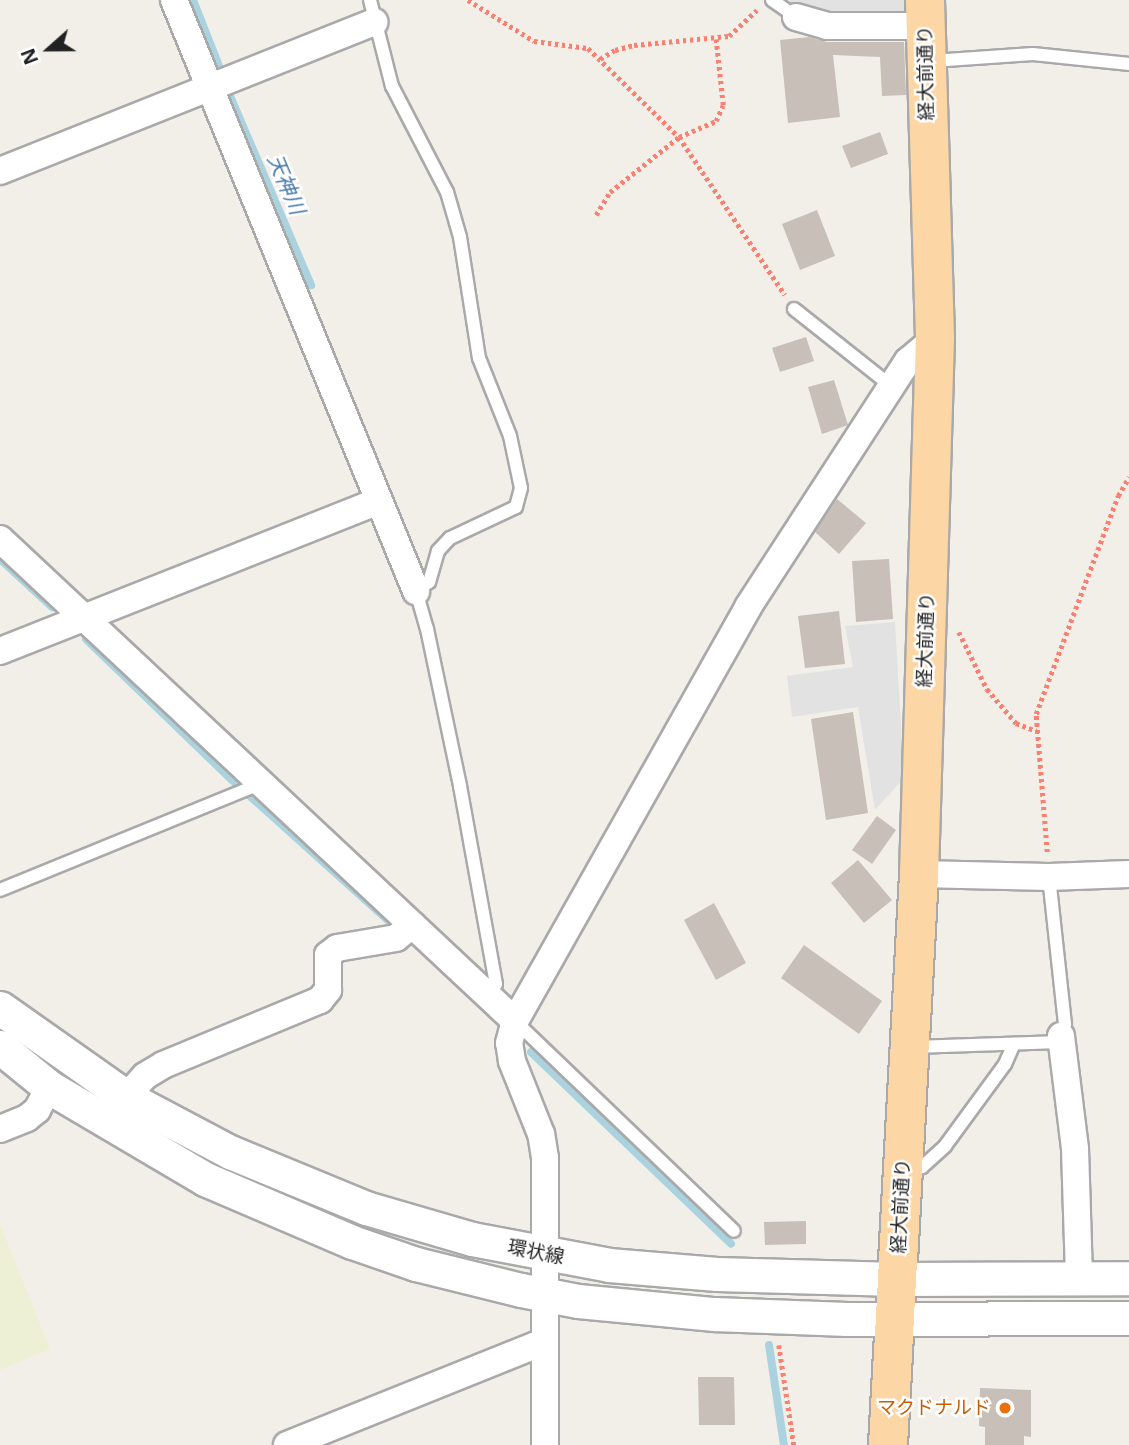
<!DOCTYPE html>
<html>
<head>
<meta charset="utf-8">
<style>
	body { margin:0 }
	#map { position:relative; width:1129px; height:1445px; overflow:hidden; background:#f2efe9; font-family:"Open Sans","Noto Sans JP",sans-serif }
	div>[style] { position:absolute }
	.farmland>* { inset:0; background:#eef0d5 }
	.parking>* { inset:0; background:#e2e2e2 }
	.stream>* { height:8px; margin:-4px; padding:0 4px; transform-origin:4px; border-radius:4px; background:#aad3df }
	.building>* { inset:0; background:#c7bfb8 }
	.path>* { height:4.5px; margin-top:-2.25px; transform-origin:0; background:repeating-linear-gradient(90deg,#fa8072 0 3.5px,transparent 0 7px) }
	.roads { filter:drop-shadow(2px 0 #a9a9a9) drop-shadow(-2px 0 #a9a9a9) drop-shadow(0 2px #a9a9a9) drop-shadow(0 -2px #a9a9a9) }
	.service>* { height:12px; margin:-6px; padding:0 6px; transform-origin:6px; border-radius:6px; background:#fff }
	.minor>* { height:26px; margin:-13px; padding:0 13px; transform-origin:13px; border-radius:13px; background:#fff }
	.tertiary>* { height:33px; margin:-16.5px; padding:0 16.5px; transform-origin:16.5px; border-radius:16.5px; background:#fff }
	.primary>* { height:38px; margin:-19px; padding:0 19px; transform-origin:19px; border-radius:19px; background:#fcd6a4 }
	.dots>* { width:19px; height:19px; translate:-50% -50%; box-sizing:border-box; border:4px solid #fff; border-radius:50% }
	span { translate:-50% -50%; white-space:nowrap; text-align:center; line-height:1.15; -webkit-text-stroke:5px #fff; paint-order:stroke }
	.street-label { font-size:19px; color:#222 }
	.food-label { font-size:19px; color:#c56008 }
	.right { translate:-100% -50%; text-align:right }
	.water-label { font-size:21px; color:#4a7aab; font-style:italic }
	.north { position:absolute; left:14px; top:14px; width:70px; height:70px; -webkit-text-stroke:5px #fff; paint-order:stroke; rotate:249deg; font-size:19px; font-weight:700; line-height:28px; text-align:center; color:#222 }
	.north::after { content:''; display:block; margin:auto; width:24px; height:32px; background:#222; clip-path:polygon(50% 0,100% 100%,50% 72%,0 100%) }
</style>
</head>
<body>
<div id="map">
	<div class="farmland">
		<div style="clip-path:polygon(0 1224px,50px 1349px,0 1370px)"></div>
	</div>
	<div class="parking">
		<div style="clip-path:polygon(790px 0,910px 0,910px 17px,832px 19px,790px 3px)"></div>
		<div style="clip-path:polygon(895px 622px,904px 778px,875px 810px,858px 707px,792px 717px,787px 676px,853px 667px,845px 626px)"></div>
	</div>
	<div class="stream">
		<div style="left:193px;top:0;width:71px;rotate:68.5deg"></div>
		<div style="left:230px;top:96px;width:206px;rotate:66.8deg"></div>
		<div style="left:0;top:559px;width:71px;rotate:42.7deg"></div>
		<div style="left:86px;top:639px;width:202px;rotate:44deg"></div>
		<div style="left:231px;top:779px;width:215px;rotate:42deg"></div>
		<div style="left:531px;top:1052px;width:277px;rotate:43.8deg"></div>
		<div style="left:769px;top:1345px;width:101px;rotate:81.5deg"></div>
	</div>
	<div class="building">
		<div style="clip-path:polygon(809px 37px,827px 42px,904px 42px,906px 95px,882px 96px,880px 57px,833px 55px,840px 117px,788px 123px,780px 40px)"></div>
		<div style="clip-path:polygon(880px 132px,888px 154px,851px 168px,842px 146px)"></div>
		<div style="clip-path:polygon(817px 210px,835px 256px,800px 270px,782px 224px)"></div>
		<div style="clip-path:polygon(806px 337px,814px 361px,780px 372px,772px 348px)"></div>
		<div style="clip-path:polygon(834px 380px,848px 425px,822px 434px,808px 387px)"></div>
		<div style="clip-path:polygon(837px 499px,866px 523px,839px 554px,815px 532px)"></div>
		<div style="clip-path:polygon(889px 559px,893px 619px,856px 622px,852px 561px)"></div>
		<div style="clip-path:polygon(839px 611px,845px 664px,805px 668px,798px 616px)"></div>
		<div style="clip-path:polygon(853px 712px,868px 813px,826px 820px,811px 719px)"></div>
		<div style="clip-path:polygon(877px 816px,896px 830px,872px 864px,852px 850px)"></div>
		<div style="clip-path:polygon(858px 860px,892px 900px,864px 923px,831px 883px)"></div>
		<div style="clip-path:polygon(714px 903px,746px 963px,716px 980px,684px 920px)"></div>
		<div style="clip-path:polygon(804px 945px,882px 1001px,859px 1034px,781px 978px)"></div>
		<div style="clip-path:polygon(806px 1221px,806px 1244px,765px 1245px,764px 1222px)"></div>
		<div style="clip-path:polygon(698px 1377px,734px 1377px,735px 1425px,699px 1425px)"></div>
		<div style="clip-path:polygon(980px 1388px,1031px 1390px,1031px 1437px,1024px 1436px,1024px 1445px,985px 1445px,985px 1427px,979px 1426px)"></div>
	</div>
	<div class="path">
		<div style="left:468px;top:0;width:78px;rotate:31.8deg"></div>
		<div style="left:534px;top:41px;width:54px;rotate:7.4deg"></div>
		<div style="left:588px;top:48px;width:127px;rotate:44.4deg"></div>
		<div style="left:679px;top:137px;width:190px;rotate:56.1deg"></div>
		<div style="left:600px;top:59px;width:17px;rotate:-31deg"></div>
		<div style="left:615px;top:50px;width:20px;rotate:-15deg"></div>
		<div style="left:634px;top:45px;width:95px;rotate:-5.4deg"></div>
		<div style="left:729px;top:36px;width:38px;rotate:-43deg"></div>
		<div style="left:596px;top:215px;width:27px;rotate:-59deg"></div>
		<div style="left:610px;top:192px;width:88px;rotate:-38.6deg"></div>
		<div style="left:679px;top:137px;width:40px;rotate:-23.4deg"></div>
		<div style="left:716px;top:121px;width:17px;rotate:-66deg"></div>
		<div style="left:723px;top:105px;width:66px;rotate:-96.1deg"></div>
		<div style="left:959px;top:632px;width:64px;rotate:63.8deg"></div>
		<div style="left:987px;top:689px;width:45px;rotate:49.5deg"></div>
		<div style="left:1016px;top:723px;width:22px;rotate:21deg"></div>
		<div style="left:1047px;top:852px;width:138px;rotate:-94.6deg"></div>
		<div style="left:1036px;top:714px;width:233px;rotate:-69.4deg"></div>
		<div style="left:1118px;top:496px;width:22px;rotate:-60deg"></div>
		<div style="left:779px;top:1345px;width:101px;rotate:81.5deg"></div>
	</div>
	<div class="roads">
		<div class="service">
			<div style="left:370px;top:0;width:89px;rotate:75.7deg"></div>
			<div style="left:392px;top:86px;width:119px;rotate:62.6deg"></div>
			<div style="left:447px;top:192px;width:47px;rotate:73.9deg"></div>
			<div style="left:460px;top:237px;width:122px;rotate:81.1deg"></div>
			<div style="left:479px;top:358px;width:84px;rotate:68.3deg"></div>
			<div style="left:510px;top:436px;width:53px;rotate:78.1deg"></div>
			<div style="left:521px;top:488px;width:20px;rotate:105deg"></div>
			<div style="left:516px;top:507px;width:73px;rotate:154.8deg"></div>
			<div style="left:450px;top:538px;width:18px;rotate:133deg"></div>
			<div style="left:438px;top:551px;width:32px;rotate:106deg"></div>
			<div style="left:429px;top:582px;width:16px;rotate:145deg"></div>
			<div style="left:416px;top:591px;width:40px;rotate:74deg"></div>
			<div style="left:427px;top:629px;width:160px;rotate:78.1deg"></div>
			<div style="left:460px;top:786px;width:201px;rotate:79.7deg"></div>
			<div style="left:496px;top:984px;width:14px;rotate:120deg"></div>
			<div style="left:772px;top:0;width:29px;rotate:35deg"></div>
			<div style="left:932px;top:61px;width:101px;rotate:-4deg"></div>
			<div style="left:1033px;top:54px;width:97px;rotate:5.9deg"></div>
			<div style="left:794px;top:309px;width:124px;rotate:38.4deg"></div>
			<div style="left:1049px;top:877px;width:148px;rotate:83.8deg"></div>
			<div style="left:1065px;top:1024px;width:13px;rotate:108deg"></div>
			<div style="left:0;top:890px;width:283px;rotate:-22.2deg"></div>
			<div style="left:515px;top:1021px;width:303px;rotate:43.8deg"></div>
			<div style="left:912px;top:1047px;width:150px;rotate:-1.9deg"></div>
			<div style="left:907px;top:1172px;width:16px;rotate:-18deg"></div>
			<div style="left:922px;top:1167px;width:31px;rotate:-42deg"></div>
			<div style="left:945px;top:1146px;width:102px;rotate:-53.8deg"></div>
			<div style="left:1005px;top:1064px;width:22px;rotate:-66deg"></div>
		</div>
		<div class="minor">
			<div style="left:174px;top:0;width:639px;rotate:67.73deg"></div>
			<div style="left:796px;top:17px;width:32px;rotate:16deg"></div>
			<div style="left:827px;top:26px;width:97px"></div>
			<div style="left:0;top:171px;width:403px;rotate:-21.7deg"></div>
			<div style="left:0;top:539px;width:705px;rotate:43.1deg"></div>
			<div style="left:0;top:651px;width:407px;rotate:-21.6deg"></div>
			<div style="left:919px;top:874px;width:130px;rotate:1.3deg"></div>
			<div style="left:1049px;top:877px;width:80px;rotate:-2.1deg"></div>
			<div style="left:1061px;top:1036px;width:114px;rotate:82.9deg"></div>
			<div style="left:1075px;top:1149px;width:127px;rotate:88.2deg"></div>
			<div style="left:126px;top:1097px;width:28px;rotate:-48deg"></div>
			<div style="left:145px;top:1076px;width:21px;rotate:-31deg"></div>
			<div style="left:163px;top:1065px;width:170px;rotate:-22.5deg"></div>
			<div style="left:320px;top:1000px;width:13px;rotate:-51deg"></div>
			<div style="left:328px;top:990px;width:35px;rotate:-90deg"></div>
			<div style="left:328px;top:955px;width:11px;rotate:-38deg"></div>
			<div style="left:337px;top:948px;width:60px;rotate:-9.6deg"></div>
			<div style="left:396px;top:938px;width:21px;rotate:-39deg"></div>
			<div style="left:0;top:1129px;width:29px;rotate:-22deg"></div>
			<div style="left:27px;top:1118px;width:13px;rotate:-39deg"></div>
			<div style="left:37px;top:1110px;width:26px;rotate:-62deg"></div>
			<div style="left:287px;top:1445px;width:276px;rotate:-21.9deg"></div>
			<div style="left:545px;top:1445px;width:287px;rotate:-90deg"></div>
			<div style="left:545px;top:1158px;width:24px;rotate:-99deg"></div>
			<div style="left:541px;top:1134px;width:79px;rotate:-111.7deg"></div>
			<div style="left:512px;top:1061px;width:18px;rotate:-99deg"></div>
			<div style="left:509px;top:1043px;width:23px;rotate:-75deg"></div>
			<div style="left:515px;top:1021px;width:475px;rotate:-60.6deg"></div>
			<div style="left:748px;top:607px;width:293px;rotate:-57deg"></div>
			<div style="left:908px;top:361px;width:35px;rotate:-40deg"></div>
		</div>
		<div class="tertiary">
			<div style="left:0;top:1008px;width:154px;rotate:35.2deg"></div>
			<div style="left:126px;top:1097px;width:118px;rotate:27.9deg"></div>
			<div style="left:230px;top:1152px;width:147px;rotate:22.4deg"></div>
			<div style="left:366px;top:1208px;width:110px;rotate:16.3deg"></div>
			<div style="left:472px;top:1239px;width:139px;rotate:10.7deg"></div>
			<div style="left:609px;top:1265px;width:108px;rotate:4.8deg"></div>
			<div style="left:717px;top:1274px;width:179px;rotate:1.6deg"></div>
			<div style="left:896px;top:1279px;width:233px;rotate:-0.2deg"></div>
			<div style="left:0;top:1047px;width:63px;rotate:39.2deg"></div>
			<div style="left:49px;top:1087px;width:181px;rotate:30.5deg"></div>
			<div style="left:205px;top:1179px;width:160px;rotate:23.2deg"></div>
			<div style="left:352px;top:1242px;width:68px;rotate:19deg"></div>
			<div style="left:416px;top:1264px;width:108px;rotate:13.9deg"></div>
			<div style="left:521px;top:1290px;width:58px;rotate:10.9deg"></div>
			<div style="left:578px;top:1301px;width:137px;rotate:5.5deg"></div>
			<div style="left:714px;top:1314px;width:133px;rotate:2.2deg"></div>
			<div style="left:847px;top:1319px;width:282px;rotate:-0.2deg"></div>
		</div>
		<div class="primary">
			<div style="left:888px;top:1445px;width:572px;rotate:-86.89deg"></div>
			<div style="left:919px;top:874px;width:536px;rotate:-88.29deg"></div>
			<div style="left:935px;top:338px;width:338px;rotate:-91.7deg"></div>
		</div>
	</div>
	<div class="dots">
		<div style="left:1005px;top:1408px;background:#e8710a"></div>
	</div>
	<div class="street-label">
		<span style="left:926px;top:73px;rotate:-91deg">経大前通り</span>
		<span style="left:926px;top:640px;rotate:-88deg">経大前通り</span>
		<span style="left:901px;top:1206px;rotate:-87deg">経大前通り</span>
		<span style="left:536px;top:1252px;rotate:11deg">環状線</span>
	</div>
	<div class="food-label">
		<span class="right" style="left:991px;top:1408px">マクドナルド</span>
	</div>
	<div class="water-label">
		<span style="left:287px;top:184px;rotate:67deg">天神川</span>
	</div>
	<div class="north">N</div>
</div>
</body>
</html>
